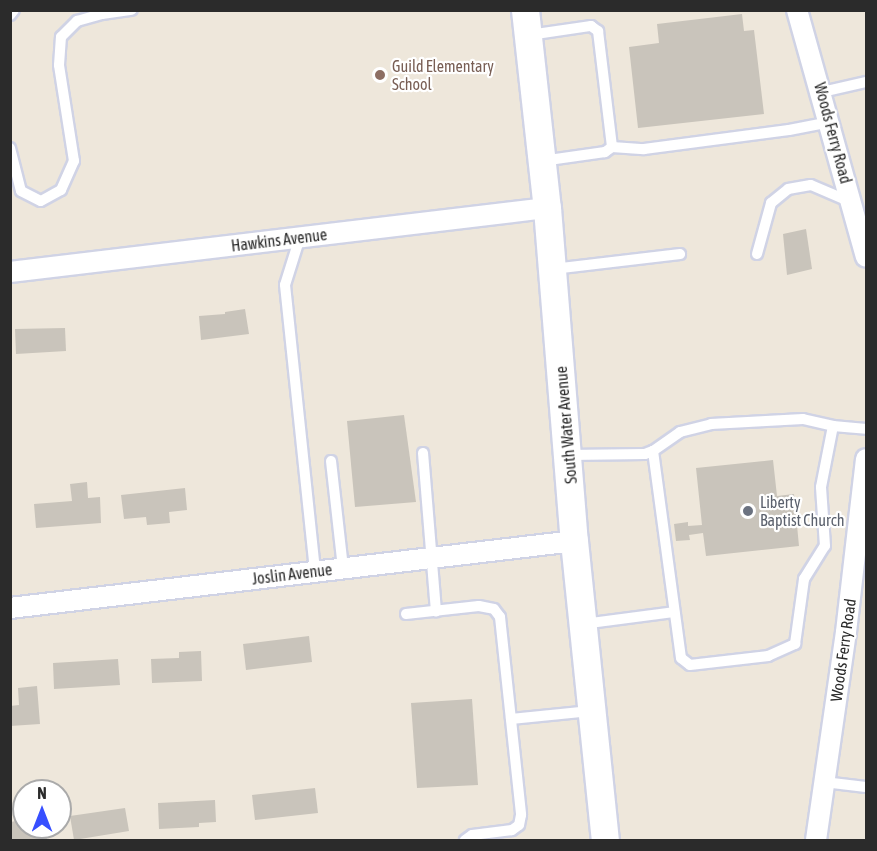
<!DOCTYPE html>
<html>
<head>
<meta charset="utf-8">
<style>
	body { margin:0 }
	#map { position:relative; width:877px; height:851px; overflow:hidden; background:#eee7db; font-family:"Asap Condensed",sans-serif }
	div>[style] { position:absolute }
	.building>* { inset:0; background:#c9c4bb }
	.roads { filter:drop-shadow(2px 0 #d0d3e5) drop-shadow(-2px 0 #d0d3e5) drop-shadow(0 2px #d0d3e5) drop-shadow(0 -2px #d0d3e5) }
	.service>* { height:10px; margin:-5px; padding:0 5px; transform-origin:5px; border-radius:5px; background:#fff }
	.minor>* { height:20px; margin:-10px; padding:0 10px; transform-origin:10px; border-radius:10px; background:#fff }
	.secondary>* { height:27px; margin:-13.5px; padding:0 13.5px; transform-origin:13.5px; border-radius:13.5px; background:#fff }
	.dots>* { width:16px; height:16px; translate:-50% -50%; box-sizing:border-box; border:3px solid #fff; border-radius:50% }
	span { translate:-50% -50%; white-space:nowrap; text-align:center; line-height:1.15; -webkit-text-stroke:4.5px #fff; paint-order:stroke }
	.education-label { font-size:16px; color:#785e54 }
	.left { translate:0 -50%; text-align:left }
	.street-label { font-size:16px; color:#2b2b2b }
	.worship-label { font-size:16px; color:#5b616d }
	.frame { position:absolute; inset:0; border:12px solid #2b2b2b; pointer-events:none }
	.north { position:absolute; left:12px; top:779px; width:60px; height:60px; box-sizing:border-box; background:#fff; border:2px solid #aaa; border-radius:50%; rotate:0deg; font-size:16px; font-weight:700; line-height:24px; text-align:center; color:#2b2b2b }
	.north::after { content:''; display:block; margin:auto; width:21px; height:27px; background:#374fff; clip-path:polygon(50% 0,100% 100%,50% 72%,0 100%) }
</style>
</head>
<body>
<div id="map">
	<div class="building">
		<div style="clip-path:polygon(742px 14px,744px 31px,754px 30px,764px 114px,638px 128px,629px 47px,659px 43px,657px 24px)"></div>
		<div style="clip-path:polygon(806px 229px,812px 269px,787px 275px,783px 234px)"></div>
		<div style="clip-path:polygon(245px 309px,249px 334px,201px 340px,199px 316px,225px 314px,225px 312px)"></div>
		<div style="clip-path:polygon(65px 328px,66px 351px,16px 354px,15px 329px)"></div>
		<div style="clip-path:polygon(404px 415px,416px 502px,355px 507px,347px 421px)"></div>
		<div style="clip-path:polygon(773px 460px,777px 496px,794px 494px,799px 546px,706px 556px,703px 533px,689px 535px,690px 540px,676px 541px,674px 524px,688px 522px,688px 526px,702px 525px,696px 468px)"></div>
		<div style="clip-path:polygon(87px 482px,88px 498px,100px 497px,101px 523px,36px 528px,34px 504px,72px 501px,70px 484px)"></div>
		<div style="clip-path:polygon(185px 488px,187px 510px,169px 512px,170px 523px,147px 525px,146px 517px,124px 519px,121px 495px)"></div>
		<div style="clip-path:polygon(309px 636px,312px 662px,246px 670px,243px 644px)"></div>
		<div style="clip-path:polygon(201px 651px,202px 681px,152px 683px,151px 659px,179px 658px,179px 652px)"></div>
		<div style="clip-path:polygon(118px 659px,120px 685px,54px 689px,53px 663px)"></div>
		<div style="clip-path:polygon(37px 686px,40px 724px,10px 726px,10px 706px,19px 705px,18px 688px)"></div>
		<div style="clip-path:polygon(472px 699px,478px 785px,417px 788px,411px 703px)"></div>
		<div style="clip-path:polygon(315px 788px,318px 813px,255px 820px,252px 795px)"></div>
		<div style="clip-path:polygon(215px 800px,216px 822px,199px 823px,199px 827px,159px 829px,158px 803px)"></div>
		<div style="clip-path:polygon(125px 808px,129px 831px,74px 840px,70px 816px)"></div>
		<div style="clip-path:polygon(24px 820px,24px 827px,46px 827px,47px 840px,10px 840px,10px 822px)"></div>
	</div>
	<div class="roads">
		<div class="service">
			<div style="left:10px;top:15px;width:6px;rotate:-51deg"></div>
			<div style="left:529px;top:35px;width:63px;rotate:-8.3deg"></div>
			<div style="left:591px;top:26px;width:9px;rotate:36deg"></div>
			<div style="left:598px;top:31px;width:117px;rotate:83.1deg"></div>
			<div style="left:612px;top:147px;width:9px;rotate:144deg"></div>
			<div style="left:605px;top:152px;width:64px;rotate:171.9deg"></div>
			<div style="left:822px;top:92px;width:45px;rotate:-12.8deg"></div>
			<div style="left:612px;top:147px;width:32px;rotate:4deg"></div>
			<div style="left:644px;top:149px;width:146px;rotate:-7.5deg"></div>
			<div style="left:789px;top:130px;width:42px;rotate:-11deg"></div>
			<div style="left:10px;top:148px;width:44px;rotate:75.7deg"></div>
			<div style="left:21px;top:191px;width:22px;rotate:27deg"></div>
			<div style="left:41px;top:201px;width:23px;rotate:-29deg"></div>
			<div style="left:61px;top:190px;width:32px;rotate:-66deg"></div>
			<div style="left:74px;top:161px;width:97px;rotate:-98.9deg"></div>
			<div style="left:59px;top:65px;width:28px;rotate:-86deg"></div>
			<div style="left:61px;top:37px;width:23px;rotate:-45deg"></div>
			<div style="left:77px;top:21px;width:26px;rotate:-16deg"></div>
			<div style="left:102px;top:14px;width:30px;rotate:-8deg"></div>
			<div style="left:300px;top:237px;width:50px;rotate:107.4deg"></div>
			<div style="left:285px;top:285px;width:289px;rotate:84deg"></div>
			<div style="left:757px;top:254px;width:53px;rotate:-74.6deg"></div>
			<div style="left:771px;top:203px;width:22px;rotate:-39deg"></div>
			<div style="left:788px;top:189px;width:23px;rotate:-10deg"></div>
			<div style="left:811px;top:185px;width:43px;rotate:23deg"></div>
			<div style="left:553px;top:269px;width:128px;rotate:-6.7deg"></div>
			<div style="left:653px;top:451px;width:33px;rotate:-35deg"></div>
			<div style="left:680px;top:432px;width:32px;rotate:-14deg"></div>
			<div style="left:711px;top:424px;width:92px;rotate:-3.1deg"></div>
			<div style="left:803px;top:419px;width:31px;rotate:13deg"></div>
			<div style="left:423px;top:453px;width:159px;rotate:85.3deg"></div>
			<div style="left:569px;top:455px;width:76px;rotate:-0.8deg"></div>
			<div style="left:645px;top:454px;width:9px;rotate:-21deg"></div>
			<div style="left:653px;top:451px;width:209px;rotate:82.3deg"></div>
			<div style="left:681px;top:658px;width:11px;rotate:38deg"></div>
			<div style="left:690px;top:665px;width:79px;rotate:-6.6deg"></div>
			<div style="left:768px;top:656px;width:30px;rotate:-24deg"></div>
			<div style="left:795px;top:644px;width:66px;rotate:-82.1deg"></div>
			<div style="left:804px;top:579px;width:39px;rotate:-58deg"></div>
			<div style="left:825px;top:546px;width:59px;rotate:-93.9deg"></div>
			<div style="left:821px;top:487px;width:62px;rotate:-78.9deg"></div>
			<div style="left:833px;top:426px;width:33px;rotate:5deg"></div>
			<div style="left:331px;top:461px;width:108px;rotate:83.6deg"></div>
			<div style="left:406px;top:614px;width:73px;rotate:-6.3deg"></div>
			<div style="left:479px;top:606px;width:15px;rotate:11deg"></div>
			<div style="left:494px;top:609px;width:10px;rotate:53deg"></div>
			<div style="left:500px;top:617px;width:199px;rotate:83.9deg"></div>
			<div style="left:521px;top:815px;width:10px;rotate:101deg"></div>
			<div style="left:519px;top:825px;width:9px;rotate:144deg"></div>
			<div style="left:512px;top:830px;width:40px;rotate:172.9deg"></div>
			<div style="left:472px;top:835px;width:9px;rotate:144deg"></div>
			<div style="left:583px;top:624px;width:92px;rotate:-7.5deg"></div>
			<div style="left:511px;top:719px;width:80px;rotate:-5.7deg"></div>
			<div style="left:824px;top:782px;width:42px;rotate:6.8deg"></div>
		</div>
		<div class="minor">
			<div style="left:797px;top:10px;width:256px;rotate:74.4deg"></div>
			<div style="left:10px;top:272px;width:541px;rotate:-6.8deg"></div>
			<div style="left:10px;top:608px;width:568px;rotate:-6.77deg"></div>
			<div style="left:816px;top:840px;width:210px;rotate:-81.8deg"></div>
			<div style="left:846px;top:632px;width:174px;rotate:-83.4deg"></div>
		</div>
		<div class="secondary">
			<div style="left:525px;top:10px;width:199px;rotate:83.7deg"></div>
			<div style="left:547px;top:208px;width:334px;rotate:85.4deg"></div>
			<div style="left:574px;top:541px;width:301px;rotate:84.1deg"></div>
		</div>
	</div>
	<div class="dots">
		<div style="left:380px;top:75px;background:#8d6e63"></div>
		<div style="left:748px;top:511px;background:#6b7280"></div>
	</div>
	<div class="education-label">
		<span class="left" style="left:392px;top:75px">Guild Elementary<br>School</span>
	</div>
	<div class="street-label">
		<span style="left:833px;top:133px;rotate:75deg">Woods Ferry Road</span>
		<span style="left:279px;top:240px;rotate:-7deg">Hawkins Avenue</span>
		<span style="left:566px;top:425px;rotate:-95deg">South Water Avenue</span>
		<span style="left:292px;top:574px;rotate:-7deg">Joslin Avenue</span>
		<span style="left:843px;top:650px;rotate:-82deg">Woods Ferry Road</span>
	</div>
	<div class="worship-label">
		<span class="left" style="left:760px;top:511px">Liberty<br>Baptist Church</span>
	</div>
	<div class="frame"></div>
	<div class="north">N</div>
</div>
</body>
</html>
